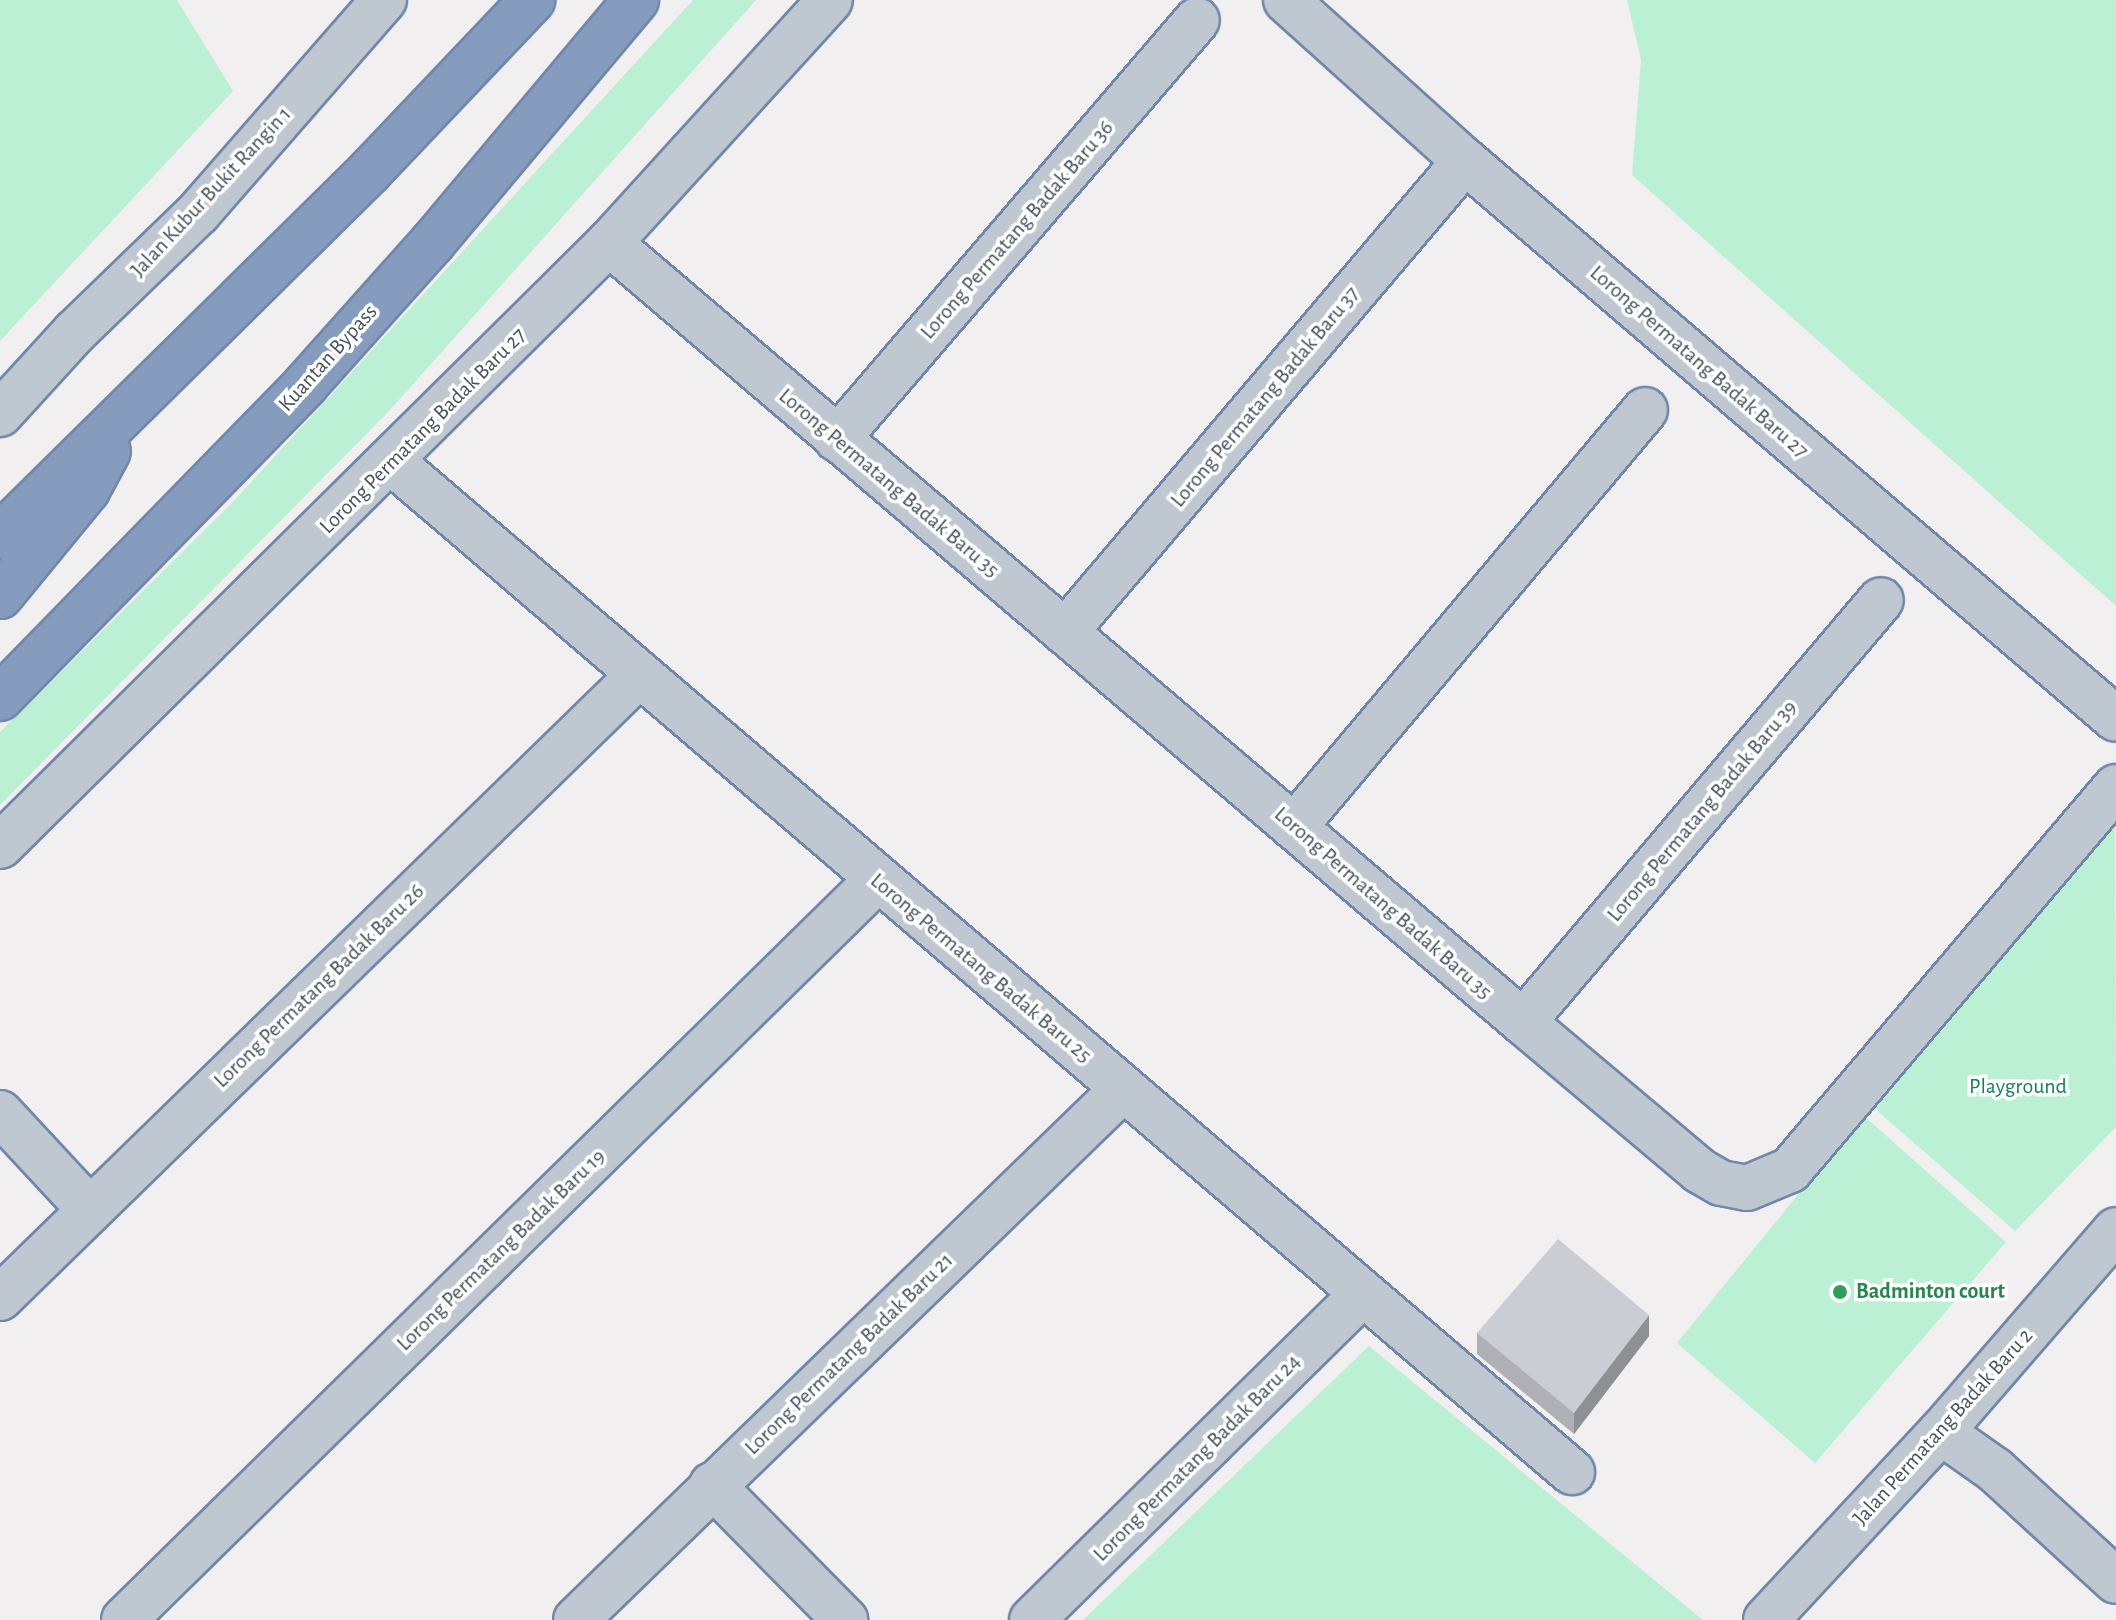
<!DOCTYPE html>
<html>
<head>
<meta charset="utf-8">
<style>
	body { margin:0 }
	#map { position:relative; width:2116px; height:1620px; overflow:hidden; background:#f1efef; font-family:"Alegreya Sans",sans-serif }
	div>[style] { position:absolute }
	.green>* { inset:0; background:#bcf0d5 }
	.roads { filter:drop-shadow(2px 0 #7087ab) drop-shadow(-2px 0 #7087ab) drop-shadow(0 2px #7087ab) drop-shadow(0 -2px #7087ab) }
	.minor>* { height:44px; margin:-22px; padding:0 22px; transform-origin:22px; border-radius:22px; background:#bfc8d1 }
	.highway>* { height:44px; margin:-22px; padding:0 22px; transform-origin:22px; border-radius:22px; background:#859cbf }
	.wall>* { inset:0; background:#afb0b6 }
	.shaded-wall>* { inset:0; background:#8e9094 }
	.building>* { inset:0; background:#cbcdd4 }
	.dots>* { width:22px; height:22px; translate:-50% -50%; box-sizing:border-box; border:4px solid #fff; border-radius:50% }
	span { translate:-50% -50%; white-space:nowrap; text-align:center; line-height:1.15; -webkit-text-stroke:7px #fff; paint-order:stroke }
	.street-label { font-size:22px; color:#46505d }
	.park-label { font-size:22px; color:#148155 }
	.leisure-label { font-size:22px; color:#27864d; font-weight:700 }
	.left { translate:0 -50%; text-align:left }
</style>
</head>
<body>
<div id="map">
	<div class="green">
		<div style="clip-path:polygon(0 0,177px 0,233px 91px,0 341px)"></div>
		<div style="clip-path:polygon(693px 0,756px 0,389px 411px,0 805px,0 732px,231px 504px)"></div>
		<div style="clip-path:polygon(1627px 0,2116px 0,2116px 606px,1632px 175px,1641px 60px)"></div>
		<div style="clip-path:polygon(2115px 805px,2116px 1127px,2015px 1231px,1875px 1109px)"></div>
		<div style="clip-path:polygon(1863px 1115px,2006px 1242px,1815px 1463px,1677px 1343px)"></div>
		<div style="clip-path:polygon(1369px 1346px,1703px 1620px,1083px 1620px)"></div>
	</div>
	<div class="roads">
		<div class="minor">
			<div style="left:1286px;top:0;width:241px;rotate:42deg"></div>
			<div style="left:1465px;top:161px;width:857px;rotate:40.6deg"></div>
			<div style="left:609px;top:243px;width:1201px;rotate:40.44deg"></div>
			<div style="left:1523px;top:1022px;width:231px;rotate:40.1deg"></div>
			<div style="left:1700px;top:1171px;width:24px;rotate:30deg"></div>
			<div style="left:1721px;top:1183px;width:26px;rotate:11deg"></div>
			<div style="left:1747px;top:1188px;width:47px;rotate:-22.7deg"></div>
			<div style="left:1790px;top:1170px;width:503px;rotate:-49.6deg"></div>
			<div style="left:0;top:414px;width:111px;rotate:-47.6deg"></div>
			<div style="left:75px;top:332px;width:171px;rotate:-44.1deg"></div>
			<div style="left:198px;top:213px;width:283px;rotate:-48.9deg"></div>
			<div style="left:837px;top:439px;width:552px;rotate:-49.33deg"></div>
			<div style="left:393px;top:463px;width:1552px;rotate:40.56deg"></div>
			<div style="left:1065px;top:632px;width:618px;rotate:-49.66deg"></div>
			<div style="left:1294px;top:827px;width:545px;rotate:-49.91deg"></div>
			<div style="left:0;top:846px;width:857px;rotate:-44.72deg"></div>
			<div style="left:609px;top:243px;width:328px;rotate:-47.7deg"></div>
			<div style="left:1523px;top:1022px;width:553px;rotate:-49.69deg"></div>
			<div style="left:0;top:1113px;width:132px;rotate:47.1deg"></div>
			<div style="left:0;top:1298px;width:892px;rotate:-44.27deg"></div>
			<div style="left:1941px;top:1432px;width:66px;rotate:35.1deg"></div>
			<div style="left:1995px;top:1470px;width:164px;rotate:42.5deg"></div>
			<div style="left:712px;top:1485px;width:190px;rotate:45.4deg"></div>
			<div style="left:124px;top:1620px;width:1056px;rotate:-44.5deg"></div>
			<div style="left:576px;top:1620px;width:762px;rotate:-44.15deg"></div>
			<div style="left:1032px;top:1620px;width:463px;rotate:-44.6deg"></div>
			<div style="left:1766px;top:1620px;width:257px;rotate:-47.1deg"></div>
			<div style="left:1941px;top:1432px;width:267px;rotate:-49.1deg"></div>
		</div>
		<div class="highway">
			<div style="left:0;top:536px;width:520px;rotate:-44.61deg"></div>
			<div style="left:370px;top:171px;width:236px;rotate:-46.5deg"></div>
			<div style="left:0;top:596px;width:137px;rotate:-50.6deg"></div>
			<div style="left:87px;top:490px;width:44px;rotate:-61.7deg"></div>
			<div style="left:0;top:698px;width:438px;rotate:-45.7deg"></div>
			<div style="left:306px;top:384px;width:191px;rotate:-48.2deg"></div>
			<div style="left:433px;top:242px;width:316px;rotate:-50deg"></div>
		</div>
	</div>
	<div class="wall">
		<div style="clip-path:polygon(1477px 1333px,1649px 1336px,1574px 1434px,1477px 1354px)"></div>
	</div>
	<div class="shaded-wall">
		<div style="clip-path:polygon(1649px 1315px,1649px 1336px,1574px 1434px,1574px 1413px)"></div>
	</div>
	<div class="building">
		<div style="clip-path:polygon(1558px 1239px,1649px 1315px,1574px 1413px,1477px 1333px)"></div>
	</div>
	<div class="dots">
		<div style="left:1840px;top:1292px;background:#2e9e5b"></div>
	</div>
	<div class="street-label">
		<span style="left:211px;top:192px;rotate:-47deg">Jalan Kubur Bukit Rangin 1</span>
		<span style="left:1017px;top:230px;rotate:-49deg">Lorong Permatang Badak Baru 36</span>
		<span style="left:328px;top:358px;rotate:-48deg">Kuantan Bypass</span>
		<span style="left:1699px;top:362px;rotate:41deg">Lorong Permatang Badak Baru 27</span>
		<span style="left:1265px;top:397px;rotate:-50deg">Lorong Permatang Badak Baru 37</span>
		<span style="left:423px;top:431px;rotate:-45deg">Lorong Permatang Badak Baru 27</span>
		<span style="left:889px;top:483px;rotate:40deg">Lorong Permatang Badak Baru 35</span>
		<span style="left:1702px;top:811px;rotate:-50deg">Lorong Permatang Badak Baru 39</span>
		<span style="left:1383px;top:903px;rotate:41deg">Lorong Permatang Badak Baru 35</span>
		<span style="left:981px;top:968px;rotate:40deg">Lorong Permatang Badak Baru 25</span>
		<span style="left:319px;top:986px;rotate:-44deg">Lorong Permatang Badak Baru 26</span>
		<span style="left:501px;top:1250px;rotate:-44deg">Lorong Permatang Badak Baru 19</span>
		<span style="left:849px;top:1354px;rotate:-44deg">Lorong Permatang Badak Baru 21</span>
		<span style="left:1943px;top:1427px;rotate:-48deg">Jalan Permatang Badak Baru 2</span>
		<span style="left:1197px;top:1458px;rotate:-45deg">Lorong Permatang Badak Baru 24</span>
	</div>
	<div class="park-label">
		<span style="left:2018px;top:1087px">Playground</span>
	</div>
	<div class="leisure-label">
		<span class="left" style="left:1856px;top:1292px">Badminton court</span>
	</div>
</div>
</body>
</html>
